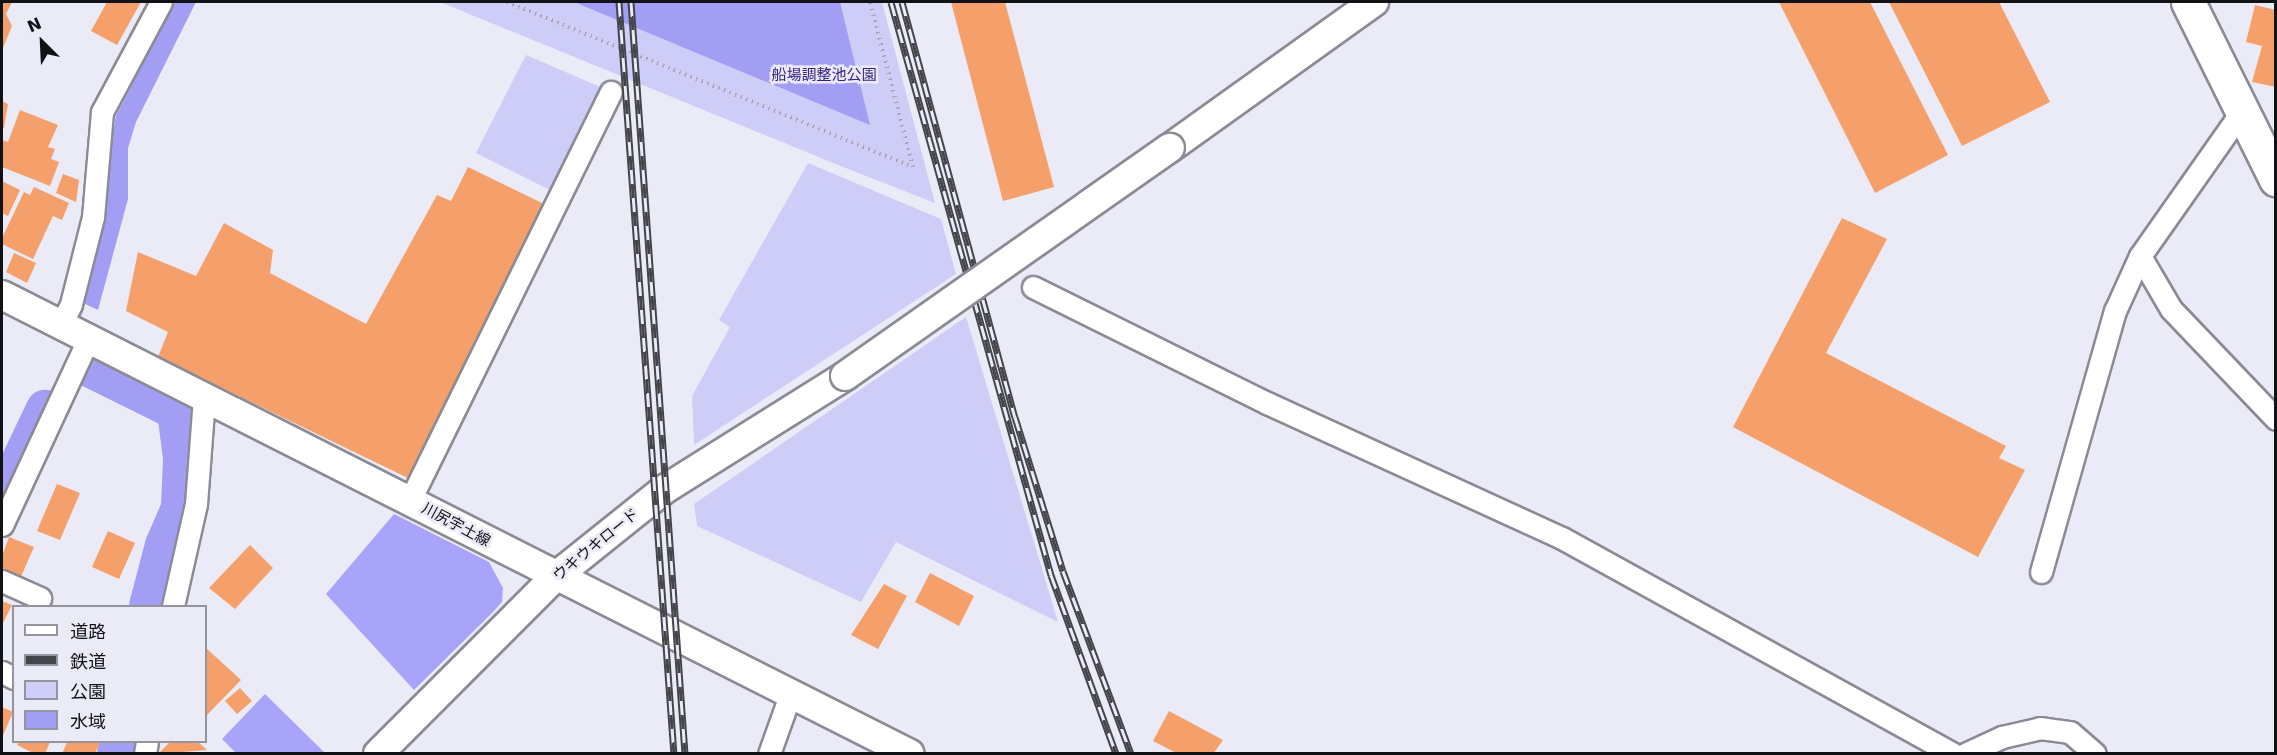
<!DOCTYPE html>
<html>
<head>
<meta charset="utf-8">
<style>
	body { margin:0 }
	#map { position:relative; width:2277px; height:755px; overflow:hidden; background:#ebebf7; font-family:"DejaVu Sans","Noto Sans JP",sans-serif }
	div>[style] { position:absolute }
	.green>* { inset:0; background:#cdcdf8 }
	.forest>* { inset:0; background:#a7a4fa }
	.water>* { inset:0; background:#a19ef3 }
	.river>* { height:38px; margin:-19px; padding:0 19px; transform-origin:19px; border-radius:19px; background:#a19ef3 }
	.building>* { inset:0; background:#f59f6b }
	.path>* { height:4px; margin-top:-2px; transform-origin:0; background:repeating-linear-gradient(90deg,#a6a6af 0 1.5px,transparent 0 6px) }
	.roads { filter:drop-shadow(2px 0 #8b8b96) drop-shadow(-2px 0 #8b8b96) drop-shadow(0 2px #8b8b96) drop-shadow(0 -2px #8b8b96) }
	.street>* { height:21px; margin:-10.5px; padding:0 10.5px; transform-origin:10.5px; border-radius:10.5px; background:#fff }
	.secondary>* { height:28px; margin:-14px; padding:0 14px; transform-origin:14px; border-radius:14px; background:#fff }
	.primary>* { height:33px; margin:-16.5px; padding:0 16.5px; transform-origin:16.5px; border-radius:16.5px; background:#fff }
	.rail>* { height:7px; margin-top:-3.5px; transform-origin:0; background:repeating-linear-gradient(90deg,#ebebf7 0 14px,#44454a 0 28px); box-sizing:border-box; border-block:2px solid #44454a }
	.bridges { filter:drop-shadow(2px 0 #8b8b96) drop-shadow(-2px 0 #8b8b96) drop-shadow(0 2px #8b8b96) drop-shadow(0 -2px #8b8b96) }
	.secondary-bridge>* { height:28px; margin:-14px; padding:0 14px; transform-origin:14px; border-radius:14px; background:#fff }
	span { translate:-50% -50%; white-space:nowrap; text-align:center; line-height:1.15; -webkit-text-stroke:5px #ebebf7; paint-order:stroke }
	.park-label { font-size:15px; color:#341e7f }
	.street-label { font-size:15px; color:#111215 }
	.frame { position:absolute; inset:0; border:3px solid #111215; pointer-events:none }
	.legend { position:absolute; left:12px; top:605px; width:195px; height:138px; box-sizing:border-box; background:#ebebf7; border:2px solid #94949d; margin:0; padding:8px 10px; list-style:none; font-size:18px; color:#111215 }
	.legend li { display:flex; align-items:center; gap:12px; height:30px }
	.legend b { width:30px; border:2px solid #94949d }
	.north { position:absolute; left:12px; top:12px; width:60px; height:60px; -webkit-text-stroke:4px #ebebf7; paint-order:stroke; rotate:336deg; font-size:16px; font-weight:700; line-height:24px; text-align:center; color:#111215 }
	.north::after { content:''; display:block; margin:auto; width:21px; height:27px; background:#111215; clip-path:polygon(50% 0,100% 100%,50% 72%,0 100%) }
</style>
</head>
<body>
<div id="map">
	<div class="green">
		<div style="clip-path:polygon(440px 2px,882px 2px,935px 203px,838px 165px)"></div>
		<div style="clip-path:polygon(526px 55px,605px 89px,554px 192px,476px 153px)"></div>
		<div style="clip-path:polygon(808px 163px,941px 219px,956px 274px,694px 445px,692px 396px,730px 327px,719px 320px)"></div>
		<div style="clip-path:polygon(966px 317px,1058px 622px,896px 542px,861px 602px,697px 526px,694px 504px)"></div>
	</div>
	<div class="forest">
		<div style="clip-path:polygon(394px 514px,489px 562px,503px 588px,502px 602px,492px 613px,414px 690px,326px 594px)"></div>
		<div style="clip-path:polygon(265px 694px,325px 753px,236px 753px,222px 739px)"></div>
	</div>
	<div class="water">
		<div style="clip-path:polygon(175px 2px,196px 2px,136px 122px,128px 148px,128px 199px,98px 310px,81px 302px,116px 116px)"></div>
		<div style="clip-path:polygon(574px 2px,840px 2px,870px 125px)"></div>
	</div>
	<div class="river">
		<div style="left:89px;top:368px;width:97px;rotate:26.3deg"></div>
		<div style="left:176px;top:411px;width:47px;rotate:82.7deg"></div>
		<div style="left:182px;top:458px;width:50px;rotate:92.3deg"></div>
		<div style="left:180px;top:508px;width:40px;rotate:113.4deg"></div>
		<div style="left:164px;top:545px;width:63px;rotate:104.7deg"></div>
		<div style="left:2px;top:499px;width:100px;rotate:-64.5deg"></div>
		<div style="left:116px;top:754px;width:12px;rotate:-81deg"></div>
	</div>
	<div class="building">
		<div style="clip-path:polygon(2px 2px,12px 2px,6px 14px,12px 26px,3px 48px)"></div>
		<div style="clip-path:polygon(107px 2px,141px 2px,117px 45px,91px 31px)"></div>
		<div style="clip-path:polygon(951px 2px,1005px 2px,1054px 187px,1003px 201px)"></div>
		<div style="clip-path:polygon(1779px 2px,1870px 2px,1948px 155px,1875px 193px)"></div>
		<div style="clip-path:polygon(1889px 2px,1999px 2px,2050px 102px,1962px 146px)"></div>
		<div style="clip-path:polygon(2255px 5px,2276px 10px,2276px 87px,2252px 82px,2262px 46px,2246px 42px)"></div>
		<div style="clip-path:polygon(2px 101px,8px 104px,4px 128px,2px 127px)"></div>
		<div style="clip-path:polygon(20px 110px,58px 125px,48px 147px,55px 149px,51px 159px,59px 162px,50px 186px,2px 167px,2px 140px,8px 142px)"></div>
		<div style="clip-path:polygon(468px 167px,546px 205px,412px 480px,158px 357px,168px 332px,126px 311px,138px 252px,196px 276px,224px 223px,273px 250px,270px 273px,366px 324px,437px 195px,451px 201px)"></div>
		<div style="clip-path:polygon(63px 174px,79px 180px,76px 202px,56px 193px)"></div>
		<div style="clip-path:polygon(2px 181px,20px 190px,8px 216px,2px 213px)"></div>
		<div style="clip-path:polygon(34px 187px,69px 203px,62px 220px,53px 216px,33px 259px,2px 244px,2px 238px,24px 192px,30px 195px)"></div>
		<div style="clip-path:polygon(1842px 218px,1887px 239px,1826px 353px,2006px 446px,1999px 458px,2025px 470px,1978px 557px,1733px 427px)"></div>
		<div style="clip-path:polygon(14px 253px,36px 263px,27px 283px,6px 272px)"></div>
		<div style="clip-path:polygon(57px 484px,80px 493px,60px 540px,37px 531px)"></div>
		<div style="clip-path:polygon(108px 531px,135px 543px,119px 579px,92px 567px)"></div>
		<div style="clip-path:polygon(9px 537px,34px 547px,19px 581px,2px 573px,2px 556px)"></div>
		<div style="clip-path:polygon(250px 545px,273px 568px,235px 609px,209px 588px)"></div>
		<div style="clip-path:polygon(930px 573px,974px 596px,959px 626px,915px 602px)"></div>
		<div style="clip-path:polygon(884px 584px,907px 596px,878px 649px,851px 635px)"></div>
		<div style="clip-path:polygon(2px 601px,12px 605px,2px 625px)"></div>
		<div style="clip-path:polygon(206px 648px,241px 680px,206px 716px)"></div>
		<div style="clip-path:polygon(240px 688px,252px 701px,237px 714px,225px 701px)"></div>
		<div style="clip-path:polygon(2px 707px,13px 712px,2px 738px)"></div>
		<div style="clip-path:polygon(1169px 711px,1223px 740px,1213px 754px,1178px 754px,1153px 741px)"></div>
		<div style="clip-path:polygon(19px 742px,50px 742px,45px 754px,35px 754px,17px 745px)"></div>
		<div style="clip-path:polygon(67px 742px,100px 742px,95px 754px,62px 754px)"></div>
		<div style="clip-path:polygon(170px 742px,198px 742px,207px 750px,158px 754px)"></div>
	</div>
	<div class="path">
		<div style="left:507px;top:2px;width:438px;rotate:22.1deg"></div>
		<div style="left:913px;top:167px;width:171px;rotate:-104.6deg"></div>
	</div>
	<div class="roads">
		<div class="street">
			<div style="left:2140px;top:256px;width:61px;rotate:59.7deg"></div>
			<div style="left:2171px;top:309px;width:152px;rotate:46.3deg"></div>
			<div style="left:1033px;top:287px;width:261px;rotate:26.4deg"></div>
			<div style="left:1267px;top:403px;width:324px;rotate:24.6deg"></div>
			<div style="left:1562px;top:538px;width:447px;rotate:28.9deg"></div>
			<div style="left:61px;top:324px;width:22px;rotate:-63deg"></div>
			<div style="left:71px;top:304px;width:90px;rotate:-75.8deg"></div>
			<div style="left:93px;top:217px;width:105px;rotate:-85.1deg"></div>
			<div style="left:102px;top:112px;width:125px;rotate:-61.8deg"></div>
			<div style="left:410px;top:500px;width:455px;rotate:-63.8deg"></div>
			<div style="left:2px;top:525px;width:204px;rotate:-65.1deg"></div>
			<div style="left:2041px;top:572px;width:271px;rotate:-74.2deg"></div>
			<div style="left:2115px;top:311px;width:60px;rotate:-65.6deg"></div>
			<div style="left:2140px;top:256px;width:177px;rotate:-54.9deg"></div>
			<div style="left:2px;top:581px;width:42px;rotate:24.1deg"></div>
			<div style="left:173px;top:606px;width:105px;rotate:-77.3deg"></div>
			<div style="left:196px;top:504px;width:106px;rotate:-85.7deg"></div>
			<div style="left:2px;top:672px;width:13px;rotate:27deg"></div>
			<div style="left:145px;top:754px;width:12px;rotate:-81deg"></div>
			<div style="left:769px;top:754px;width:63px;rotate:-70.4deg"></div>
			<div style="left:1965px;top:754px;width:41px;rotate:-24.7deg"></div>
			<div style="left:2002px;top:737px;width:39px;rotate:-13deg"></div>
			<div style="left:2040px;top:728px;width:30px;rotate:8deg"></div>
			<div style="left:2070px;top:732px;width:33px;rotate:41deg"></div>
		</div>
		<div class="secondary">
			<div style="left:1170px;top:148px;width:251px;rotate:-35.6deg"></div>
			<div style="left:2px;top:295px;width:1017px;rotate:26.82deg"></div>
			<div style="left:378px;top:754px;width:250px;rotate:-45deg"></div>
			<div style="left:555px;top:577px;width:141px;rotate:-38.7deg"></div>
			<div style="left:665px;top:489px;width:213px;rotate:-32.1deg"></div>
		</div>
		<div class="primary">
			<div style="left:2188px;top:2px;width:198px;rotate:63.6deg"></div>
		</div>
	</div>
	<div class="rail">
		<div style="left:619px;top:2px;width:754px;rotate:85.82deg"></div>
		<div style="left:631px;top:2px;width:754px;rotate:85.89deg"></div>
		<div style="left:891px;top:2px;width:595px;rotate:74.4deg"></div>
		<div style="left:1051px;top:575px;width:190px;rotate:70deg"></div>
		<div style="left:902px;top:2px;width:430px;rotate:74.8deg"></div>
		<div style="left:1015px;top:417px;width:161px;rotate:72.7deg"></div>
		<div style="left:1063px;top:571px;width:195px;rotate:69.6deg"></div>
	</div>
	<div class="bridges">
		<div class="secondary-bridge">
			<div style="left:845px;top:376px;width:397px;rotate:-35.1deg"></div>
		</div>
	</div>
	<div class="park-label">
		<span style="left:824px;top:76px">船場調整池公園</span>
	</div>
	<div class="street-label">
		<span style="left:456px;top:525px;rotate:28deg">川尻宇土線</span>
		<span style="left:596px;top:545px;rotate:-39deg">ウキウキロード</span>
	</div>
	<div class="frame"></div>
	<ul class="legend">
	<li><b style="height:8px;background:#fff"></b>道路</li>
	<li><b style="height:8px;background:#44454a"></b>鉄道</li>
	<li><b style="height:16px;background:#cdcdf8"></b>公園</li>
	<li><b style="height:16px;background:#a19ef3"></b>水域</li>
	</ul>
	<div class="north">N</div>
</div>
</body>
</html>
